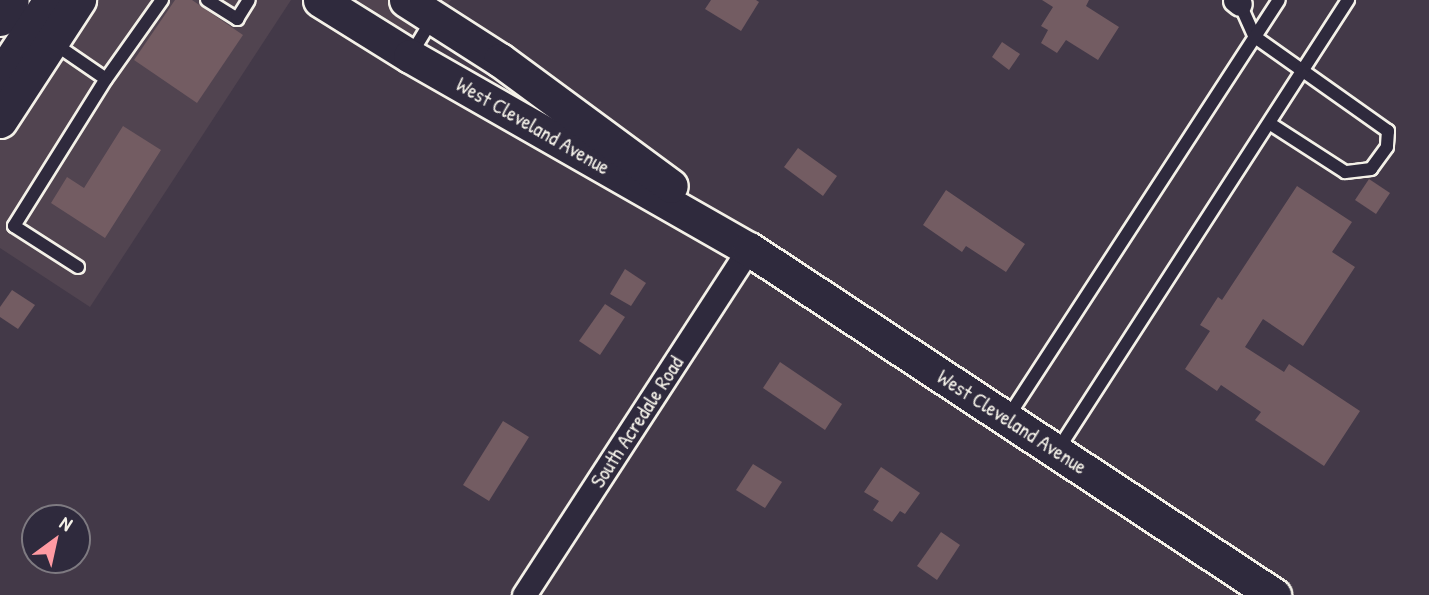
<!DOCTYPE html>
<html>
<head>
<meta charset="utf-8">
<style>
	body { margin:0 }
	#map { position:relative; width:1429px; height:595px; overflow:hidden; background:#433948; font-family:"Patrick Hand",sans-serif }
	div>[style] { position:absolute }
	.built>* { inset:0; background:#514450 }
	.building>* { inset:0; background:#735c62 }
	.roads { filter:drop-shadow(2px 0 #f4f1e8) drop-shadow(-2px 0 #f4f1e8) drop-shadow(0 2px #f4f1e8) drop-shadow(0 -2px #f4f1e8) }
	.lane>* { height:12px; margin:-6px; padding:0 6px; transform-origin:6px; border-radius:6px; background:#2f2a3d }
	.street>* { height:23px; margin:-11.5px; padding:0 11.5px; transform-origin:11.5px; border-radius:11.5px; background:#2f2a3d }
	.secondary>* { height:33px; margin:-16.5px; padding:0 16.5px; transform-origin:16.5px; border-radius:16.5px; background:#2f2a3d }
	span { translate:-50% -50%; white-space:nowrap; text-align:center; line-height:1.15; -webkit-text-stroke:5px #2f2a3d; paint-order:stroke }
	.street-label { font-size:21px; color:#f4f1e8 }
	.north { position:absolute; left:21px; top:504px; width:70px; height:70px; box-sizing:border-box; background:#2f2a3d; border:2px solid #7e7a81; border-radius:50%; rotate:33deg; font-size:19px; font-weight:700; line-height:28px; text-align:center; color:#f4f1e8 }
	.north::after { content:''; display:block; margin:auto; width:24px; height:32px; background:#ff9aa2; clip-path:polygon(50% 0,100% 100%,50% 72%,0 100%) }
</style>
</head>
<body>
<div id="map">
	<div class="built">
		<div style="clip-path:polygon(79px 0,291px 0,90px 307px,0 248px,0 121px)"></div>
		<div style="clip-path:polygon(320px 0,451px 0,410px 56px)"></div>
	</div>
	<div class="building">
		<div style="clip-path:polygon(175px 0,192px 0,243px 35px,197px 103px,134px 60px)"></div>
		<div style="clip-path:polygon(711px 0,756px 0,759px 2px,741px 31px,705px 9px)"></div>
		<div style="clip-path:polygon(1042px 0,1089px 0,1086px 6px,1119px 27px,1098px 60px,1066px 40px,1057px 53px,1041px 43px,1048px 30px,1041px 26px,1053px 7px)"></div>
		<div style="clip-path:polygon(1002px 42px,1020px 54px,1009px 70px,992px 57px)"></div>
		<div style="clip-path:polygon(123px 126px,161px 150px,105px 238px,51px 203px,67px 177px,84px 188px)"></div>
		<div style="clip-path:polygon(798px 148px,837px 176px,823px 196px,784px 167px)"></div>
		<div style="clip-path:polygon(1369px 179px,1390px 193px,1376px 214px,1355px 200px)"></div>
		<div style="clip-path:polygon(1297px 186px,1352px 222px,1332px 252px,1355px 267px,1303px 346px,1263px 319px,1245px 347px,1284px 372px,1289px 364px,1360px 411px,1324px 466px,1255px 420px,1261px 412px,1221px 385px,1217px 391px,1185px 369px,1210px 331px,1200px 325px,1218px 297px,1222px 300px)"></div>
		<div style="clip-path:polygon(946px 190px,1025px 244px,1006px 272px,966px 246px,962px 252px,923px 225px)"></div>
		<div style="clip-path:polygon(625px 269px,646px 283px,631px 306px,610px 294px)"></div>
		<div style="clip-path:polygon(12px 290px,35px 305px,18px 329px,0 317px,0 307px)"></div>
		<div style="clip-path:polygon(605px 304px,625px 317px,600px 355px,579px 341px)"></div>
		<div style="clip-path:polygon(780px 362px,842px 404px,825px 430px,763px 388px)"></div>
		<div style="clip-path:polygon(503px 421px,529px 437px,489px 501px,463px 485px)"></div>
		<div style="clip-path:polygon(753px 464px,782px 482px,765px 508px,736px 490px)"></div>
		<div style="clip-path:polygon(881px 467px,920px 493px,905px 514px,900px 511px,892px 522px,873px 510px,879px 501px,864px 492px)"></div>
		<div style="clip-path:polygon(941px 532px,960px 545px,937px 580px,917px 566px)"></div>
	</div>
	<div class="roads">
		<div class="lane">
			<div style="left:207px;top:0;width:36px;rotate:32deg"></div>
			<div style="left:237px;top:19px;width:22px;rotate:-58deg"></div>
			<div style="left:1240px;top:4px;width:36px;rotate:66deg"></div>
			<div style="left:1255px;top:37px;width:163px;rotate:35.3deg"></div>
			<div style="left:1388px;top:131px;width:16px;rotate:94deg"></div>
			<div style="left:1387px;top:147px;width:27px;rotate:126deg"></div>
			<div style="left:1371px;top:169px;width:26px;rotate:173deg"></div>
			<div style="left:1345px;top:172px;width:90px;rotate:-147.2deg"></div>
			<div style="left:52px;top:42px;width:65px;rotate:34.4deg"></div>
			<div style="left:106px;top:79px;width:97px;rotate:-54.7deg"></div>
			<div style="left:410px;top:56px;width:44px;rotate:-58.8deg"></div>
			<div style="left:78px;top:267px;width:76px;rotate:-147.4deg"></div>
			<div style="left:14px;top:226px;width:173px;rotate:-58deg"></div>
			<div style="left:1008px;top:417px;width:497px;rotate:-57deg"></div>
			<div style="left:1057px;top:451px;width:537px;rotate:-57.17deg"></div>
		</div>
		<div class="street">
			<div style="left:1235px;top:0;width:6px;rotate:39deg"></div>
			<div style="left:524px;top:595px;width:413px;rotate:-57deg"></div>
		</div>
		<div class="secondary">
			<div style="left:320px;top:0;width:106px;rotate:31.9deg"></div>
			<div style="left:410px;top:56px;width:390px;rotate:29.7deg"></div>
			<div style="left:749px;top:249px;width:629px;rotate:33.39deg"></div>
			<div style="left:406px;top:0;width:112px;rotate:32.6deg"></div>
			<div style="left:500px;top:60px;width:212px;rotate:36.4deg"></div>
			<div style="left:0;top:19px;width:22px;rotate:-58deg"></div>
			<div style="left:0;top:76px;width:91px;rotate:-56.7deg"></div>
			<div style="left:0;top:121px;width:145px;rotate:-56.9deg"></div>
		</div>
	</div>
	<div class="street-label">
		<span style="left:533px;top:126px;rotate:30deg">West Cleveland Avenue</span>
		<span style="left:637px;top:422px;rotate:-57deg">South Acredale Road</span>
		<span style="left:1012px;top:422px;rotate:33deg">West Cleveland Avenue</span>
	</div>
	<div class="north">N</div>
</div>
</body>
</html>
